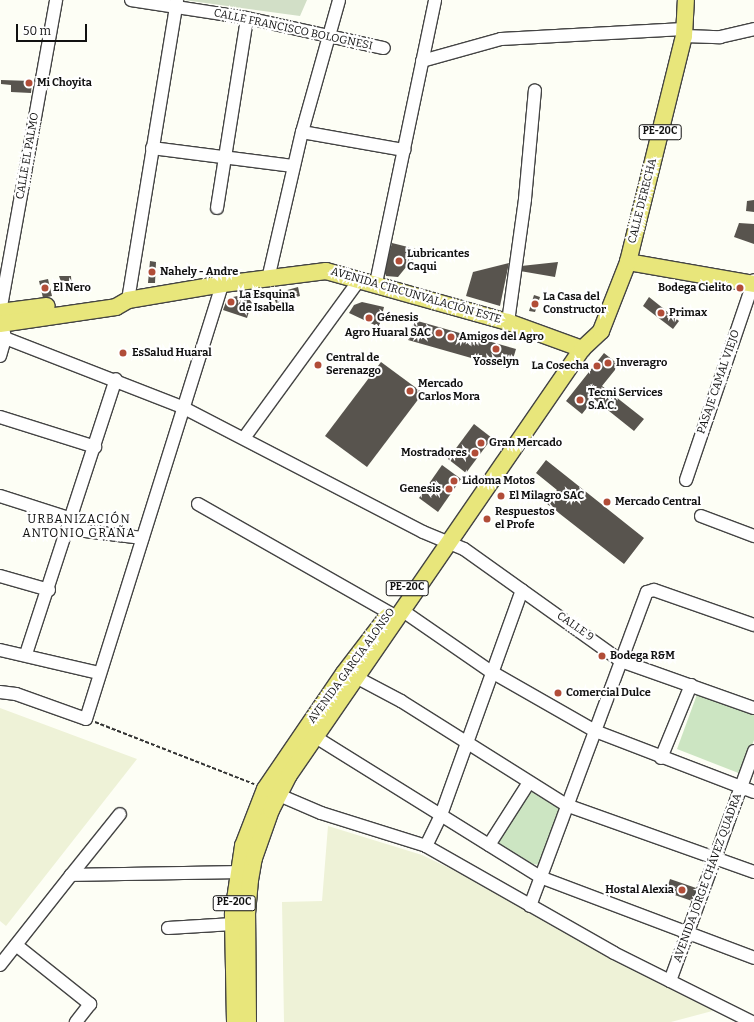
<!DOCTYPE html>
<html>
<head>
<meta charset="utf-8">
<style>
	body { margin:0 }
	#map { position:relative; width:754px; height:1022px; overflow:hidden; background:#fdfef5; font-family:Bitter,serif }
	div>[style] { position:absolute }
	.farmland>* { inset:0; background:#eef2d7 }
	.green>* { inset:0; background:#cce5c2 }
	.cemetery>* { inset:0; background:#d2dfc7 }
	.building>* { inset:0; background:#58544e }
	.path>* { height:1.5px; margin-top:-0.75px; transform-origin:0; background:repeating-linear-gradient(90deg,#333 0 4px,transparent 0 6px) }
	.roads { filter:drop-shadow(1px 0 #444) drop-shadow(-1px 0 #444) drop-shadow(0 1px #444) drop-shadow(0 -1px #444) }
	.minor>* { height:12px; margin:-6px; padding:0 6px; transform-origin:6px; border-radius:6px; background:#fff }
	.major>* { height:16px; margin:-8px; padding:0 8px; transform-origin:8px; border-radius:8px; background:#e8e67b }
	.dots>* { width:11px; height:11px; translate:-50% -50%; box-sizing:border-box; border:2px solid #fff; border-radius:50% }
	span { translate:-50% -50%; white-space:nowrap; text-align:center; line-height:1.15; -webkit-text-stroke:4px #fff; paint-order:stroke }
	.shield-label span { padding:1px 3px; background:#fff; border:1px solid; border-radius:3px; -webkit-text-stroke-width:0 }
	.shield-label { font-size:10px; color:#111; font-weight:700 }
	.street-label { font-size:11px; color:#111 }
	.poi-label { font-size:11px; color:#111; font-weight:700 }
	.left { translate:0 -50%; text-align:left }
	.right { translate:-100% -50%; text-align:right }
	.neighbourhood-label { font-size:12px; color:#111; letter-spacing:1px }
	.scale { position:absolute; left:16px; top:24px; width:71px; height:18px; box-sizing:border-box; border:2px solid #111; border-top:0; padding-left:5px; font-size:12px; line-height:14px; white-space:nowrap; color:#111; -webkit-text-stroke:3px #fff; paint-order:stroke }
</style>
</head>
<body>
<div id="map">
	<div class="farmland">
		<div style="clip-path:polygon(0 708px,137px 759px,6px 926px,0 921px)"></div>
		<div style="clip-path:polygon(328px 826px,422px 855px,474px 880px,607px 957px,716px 1010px,671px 1022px,284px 1022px,282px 902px,322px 901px)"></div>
	</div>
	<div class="green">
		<div style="clip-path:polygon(699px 689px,754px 710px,754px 740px,741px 774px,677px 749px)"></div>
		<div style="clip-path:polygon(538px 788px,562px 806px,541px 865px,533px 864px,498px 843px,531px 791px)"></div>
	</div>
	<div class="cemetery">
		<div style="clip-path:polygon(184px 0,307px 0,300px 16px)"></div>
	</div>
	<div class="building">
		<div style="clip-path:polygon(1px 80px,32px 81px,31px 93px,11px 92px,11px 85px,1px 84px)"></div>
		<div style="clip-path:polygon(754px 200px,754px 212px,746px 211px,747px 201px)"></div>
		<div style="clip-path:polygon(739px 223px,754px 224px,754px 244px,734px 237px)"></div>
		<div style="clip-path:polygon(392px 243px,420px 250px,398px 277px,386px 276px,384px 271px)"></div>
		<div style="clip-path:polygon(150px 261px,156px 262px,155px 283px,148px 283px)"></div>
		<div style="clip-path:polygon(558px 262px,555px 277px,520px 271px,521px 266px)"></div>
		<div style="clip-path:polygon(509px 263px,500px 306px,466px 296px,473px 272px)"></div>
		<div style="clip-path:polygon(59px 276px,71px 276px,72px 291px,64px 291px)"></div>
		<div style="clip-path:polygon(48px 279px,52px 296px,43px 298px,39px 281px)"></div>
		<div style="clip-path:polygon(298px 287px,300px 296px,276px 303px,273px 294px)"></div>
		<div style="clip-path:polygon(255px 292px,247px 318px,223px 310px,226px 302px,233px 297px)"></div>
		<div style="clip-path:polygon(534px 295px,540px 297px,535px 312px,529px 311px)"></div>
		<div style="clip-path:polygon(649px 297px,679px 321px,673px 329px,643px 306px)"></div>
		<div style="clip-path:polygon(362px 302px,384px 307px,379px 327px,349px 313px,354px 305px)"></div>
		<div style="clip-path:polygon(414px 320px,516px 349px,510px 369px,408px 340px)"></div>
		<div style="clip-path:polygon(604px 353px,619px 365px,602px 386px,644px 419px,634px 431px,594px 399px,582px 414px,566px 401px)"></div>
		<div style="clip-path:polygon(381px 362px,423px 393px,367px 467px,325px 436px)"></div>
		<div style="clip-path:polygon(474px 424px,492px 438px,466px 473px,448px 459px)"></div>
		<div style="clip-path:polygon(546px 460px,644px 538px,624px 564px,546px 503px,557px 490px,536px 473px)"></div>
		<div style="clip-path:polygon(442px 465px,461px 479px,438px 512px,419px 498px)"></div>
		<div style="clip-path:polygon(670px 879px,699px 889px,695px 902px,666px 892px)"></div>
	</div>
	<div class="path">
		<div style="left:95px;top:722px;width:171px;rotate:21.3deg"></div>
	</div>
	<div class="roads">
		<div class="minor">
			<div style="left:131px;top:0;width:117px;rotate:8.8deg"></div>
			<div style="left:247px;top:18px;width:140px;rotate:12.4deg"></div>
			<div style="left:684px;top:36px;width:36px;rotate:2deg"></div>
			<div style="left:720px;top:37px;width:35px;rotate:-13deg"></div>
			<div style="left:422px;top:61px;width:82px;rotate:-15.6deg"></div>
			<div style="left:501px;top:39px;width:183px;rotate:-3.1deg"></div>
			<div style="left:302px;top:132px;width:104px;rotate:10deg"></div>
			<div style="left:152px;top:148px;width:142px;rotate:7.3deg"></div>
			<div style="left:217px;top:208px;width:192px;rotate:-81deg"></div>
			<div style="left:268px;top:279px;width:151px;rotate:-77deg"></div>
			<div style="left:302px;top:132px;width:137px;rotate:-74.3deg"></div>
			<div style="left:376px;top:283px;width:289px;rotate:-78.2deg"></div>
			<div style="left:128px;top:300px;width:304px;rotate:-80.7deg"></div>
			<div style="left:508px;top:322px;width:124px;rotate:-82.1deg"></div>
			<div style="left:525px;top:199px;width:109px;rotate:-84.8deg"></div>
			<div style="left:5px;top:338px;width:190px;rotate:21.3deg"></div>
			<div style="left:182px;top:407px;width:271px;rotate:27.4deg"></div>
			<div style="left:423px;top:532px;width:44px;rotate:22.5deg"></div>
			<div style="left:464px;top:549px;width:193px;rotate:35.5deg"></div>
			<div style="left:621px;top:661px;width:141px;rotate:19.5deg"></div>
			<div style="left:0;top:356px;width:19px;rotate:-74deg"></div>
			<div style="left:5px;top:338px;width:26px;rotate:-101deg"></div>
			<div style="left:0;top:312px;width:317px;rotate:-79.8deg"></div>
			<div style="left:0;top:417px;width:100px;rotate:17.5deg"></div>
			<div style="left:244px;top:438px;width:197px;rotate:-53.9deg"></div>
			<div style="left:686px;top:480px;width:211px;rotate:-71.2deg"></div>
			<div style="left:0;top:496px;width:76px;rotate:17.7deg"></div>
			<div style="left:198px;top:504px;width:221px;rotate:29.6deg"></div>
			<div style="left:701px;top:516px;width:57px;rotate:20.7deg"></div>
			<div style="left:69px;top:529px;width:74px;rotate:7deg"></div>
			<div style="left:0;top:576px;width:51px;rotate:15.9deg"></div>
			<div style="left:403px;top:611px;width:106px;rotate:34.6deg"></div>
			<div style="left:490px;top:671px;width:121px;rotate:29.7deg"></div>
			<div style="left:595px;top:731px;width:170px;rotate:21deg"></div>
			<div style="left:0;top:650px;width:102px;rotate:13.1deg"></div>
			<div style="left:26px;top:654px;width:289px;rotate:-71.9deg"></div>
			<div style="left:350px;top:674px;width:58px;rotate:27.9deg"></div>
			<div style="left:401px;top:701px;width:195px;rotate:32.2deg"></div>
			<div style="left:566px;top:805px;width:200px;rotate:19.6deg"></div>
			<div style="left:0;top:692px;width:16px;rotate:7deg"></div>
			<div style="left:16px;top:694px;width:74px;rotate:19.7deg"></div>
			<div style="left:86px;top:719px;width:456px;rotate:-72.6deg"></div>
			<div style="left:309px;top:733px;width:272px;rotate:31.9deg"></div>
			<div style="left:540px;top:877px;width:229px;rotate:20.7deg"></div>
			<div style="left:661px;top:758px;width:79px;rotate:-67.7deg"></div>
			<div style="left:272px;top:792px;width:53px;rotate:23.2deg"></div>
			<div style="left:321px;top:813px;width:110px;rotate:17.4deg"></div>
			<div style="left:426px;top:846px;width:216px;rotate:29.6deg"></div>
			<div style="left:614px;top:953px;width:154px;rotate:26.6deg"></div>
			<div style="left:489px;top:845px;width:72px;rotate:-57.4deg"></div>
			<div style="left:426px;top:846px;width:34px;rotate:-64deg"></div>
			<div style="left:441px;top:815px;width:239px;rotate:-70.2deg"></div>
			<div style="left:71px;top:875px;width:78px;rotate:-51.2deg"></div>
			<div style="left:530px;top:906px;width:335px;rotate:-69.6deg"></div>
			<div style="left:647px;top:592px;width:7px;rotate:-16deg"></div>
			<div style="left:654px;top:590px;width:106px;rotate:19.3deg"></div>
			<div style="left:168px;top:928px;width:65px;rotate:-3.5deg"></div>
			<div style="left:16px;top:945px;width:95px;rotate:38.6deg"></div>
			<div style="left:90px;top:1004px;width:23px;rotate:128deg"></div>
			<div style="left:0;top:965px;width:115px;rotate:-51.7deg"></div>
			<div style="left:71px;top:875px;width:166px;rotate:-1deg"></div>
			<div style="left:670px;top:981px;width:245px;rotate:-69.9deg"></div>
		</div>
		<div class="major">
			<div style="left:628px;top:262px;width:128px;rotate:9.9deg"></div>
			<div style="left:0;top:312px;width:47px;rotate:-7.3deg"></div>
			<div style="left:0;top:324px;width:117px;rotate:-8.3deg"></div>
			<div style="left:116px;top:307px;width:14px;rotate:-30deg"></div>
			<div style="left:128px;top:300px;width:96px;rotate:-9.6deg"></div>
			<div style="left:223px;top:284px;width:104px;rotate:-7.2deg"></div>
			<div style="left:326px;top:271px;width:189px;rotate:15.7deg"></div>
			<div style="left:508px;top:322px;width:79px;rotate:20deg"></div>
			<div style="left:235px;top:1022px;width:109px;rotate:-91.1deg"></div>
			<div style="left:233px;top:913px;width:68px;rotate:-81.5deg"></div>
			<div style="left:243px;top:846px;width:61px;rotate:-68.9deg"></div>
			<div style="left:265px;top:789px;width:140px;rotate:-55.7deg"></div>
			<div style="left:344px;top:673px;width:71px;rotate:-52.5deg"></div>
			<div style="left:248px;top:1022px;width:108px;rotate:-90.5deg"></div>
			<div style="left:247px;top:914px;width:34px;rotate:-85deg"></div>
			<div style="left:250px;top:880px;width:22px;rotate:-80deg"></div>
			<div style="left:254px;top:858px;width:51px;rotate:-70.5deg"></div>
			<div style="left:271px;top:810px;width:39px;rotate:-63deg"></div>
			<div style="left:289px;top:775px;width:517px;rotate:-55.48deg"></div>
			<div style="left:582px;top:349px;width:26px;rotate:-43deg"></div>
			<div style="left:601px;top:331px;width:74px;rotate:-68.6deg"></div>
			<div style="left:628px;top:262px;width:233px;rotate:-76.1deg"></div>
			<div style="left:684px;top:36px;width:36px;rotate:-87deg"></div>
		</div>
	</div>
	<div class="dots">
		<div style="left:29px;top:83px;background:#b14d38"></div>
		<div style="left:399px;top:261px;background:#b14d38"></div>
		<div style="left:152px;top:272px;background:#b14d38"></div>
		<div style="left:45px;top:288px;background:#b14d38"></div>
		<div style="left:740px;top:288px;background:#b14d38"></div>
		<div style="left:231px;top:302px;background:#b14d38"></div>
		<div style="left:535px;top:304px;background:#b14d38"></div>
		<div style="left:661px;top:313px;background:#b14d38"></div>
		<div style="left:369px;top:318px;background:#b14d38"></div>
		<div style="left:439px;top:333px;background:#b14d38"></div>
		<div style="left:451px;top:337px;background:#b14d38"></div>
		<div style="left:496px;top:349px;background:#b14d38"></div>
		<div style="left:123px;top:353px;background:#b14d38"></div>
		<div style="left:608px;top:363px;background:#b14d38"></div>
		<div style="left:318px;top:365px;background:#b14d38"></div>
		<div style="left:597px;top:366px;background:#b14d38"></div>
		<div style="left:410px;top:391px;background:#b14d38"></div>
		<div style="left:580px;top:400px;background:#b14d38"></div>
		<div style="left:481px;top:443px;background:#b14d38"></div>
		<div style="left:475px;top:453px;background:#b14d38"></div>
		<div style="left:454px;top:481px;background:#b14d38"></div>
		<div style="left:449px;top:489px;background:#b14d38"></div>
		<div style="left:501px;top:496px;background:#b14d38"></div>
		<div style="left:607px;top:502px;background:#b14d38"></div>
		<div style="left:487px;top:519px;background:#b14d38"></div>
		<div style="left:602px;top:656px;background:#b14d38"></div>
		<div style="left:558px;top:693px;background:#b14d38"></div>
		<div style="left:682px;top:890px;background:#b14d38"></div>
	</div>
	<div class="shield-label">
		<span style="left:660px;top:132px">PE-20C</span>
		<span style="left:407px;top:588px">PE-20C</span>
		<span style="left:234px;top:903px">PE-20C</span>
	</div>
	<div class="street-label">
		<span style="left:293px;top:30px;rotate:12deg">CALLE FRANCISCO BOLOGNESI</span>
		<span style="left:28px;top:156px;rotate:-80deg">CALLE EL PALMO</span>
		<span style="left:643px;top:201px;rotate:-76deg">CALLE DERECHA</span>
		<span style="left:416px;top:296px;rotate:16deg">AVENIDA CIRCUNVALACIÓN ESTE</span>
		<span style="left:719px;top:382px;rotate:-71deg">PASAJE CAMAL VIEJO</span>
		<span style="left:575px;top:627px;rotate:35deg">CALLE 9</span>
		<span style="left:352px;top:666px;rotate:-54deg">AVENIDA GARCIA ALONSO</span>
		<span style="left:708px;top:878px;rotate:-70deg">AVENIDA JORGE CHÁVEZ QUADRA</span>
	</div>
	<div class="poi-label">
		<span class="left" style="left:37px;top:83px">Mi Choyita</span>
		<span class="left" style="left:407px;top:261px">Lubricantes<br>Caqui</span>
		<span class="left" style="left:160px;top:272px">Nahely - Andre</span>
		<span class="left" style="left:53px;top:288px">El Nero</span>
		<span class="right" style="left:732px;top:288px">Bodega Cielito</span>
		<span class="left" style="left:239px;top:302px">La Esquina<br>de Isabella</span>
		<span class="left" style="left:543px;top:304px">La Casa del<br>Constructor</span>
		<span class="left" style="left:669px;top:313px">Primax</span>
		<span class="left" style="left:377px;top:318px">Génesis</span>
		<span class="right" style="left:431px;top:333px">Agro Huaral SAC</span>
		<span class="left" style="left:459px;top:337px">Amigos del Agro</span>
		<span class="left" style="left:132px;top:353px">EsSalud Huaral</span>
		<span class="left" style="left:326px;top:365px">Central de<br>Serenazgo</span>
		<span style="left:496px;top:362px">Yosselyn</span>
		<span class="left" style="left:616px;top:363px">Inveragro</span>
		<span class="right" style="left:589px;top:366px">La Cosecha</span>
		<span class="left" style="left:418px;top:391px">Mercado<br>Carlos Mora</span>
		<span class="left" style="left:588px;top:400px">Tecni Services<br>S.A.C.</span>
		<span class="left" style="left:489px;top:443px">Gran Mercado</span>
		<span class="right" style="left:467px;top:453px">Mostradores</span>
		<span class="left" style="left:462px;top:481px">Lidoma Motos</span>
		<span class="right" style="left:441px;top:489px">Genesis</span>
		<span class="left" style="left:509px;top:496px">El Milagro SAC</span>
		<span class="left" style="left:615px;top:502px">Mercado Central</span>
		<span class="left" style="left:495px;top:519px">Respuestos<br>el Profe</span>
		<span class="left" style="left:610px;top:656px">Bodega R&amp;M</span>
		<span class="left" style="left:566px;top:693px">Comercial Dulce</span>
		<span class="right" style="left:674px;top:890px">Hostal Alexia</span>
	</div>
	<div class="neighbourhood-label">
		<span style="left:79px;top:527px">URBANIZACIÓN<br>ANTONIO GRAÑA</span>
	</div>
	<div class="scale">50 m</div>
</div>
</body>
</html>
